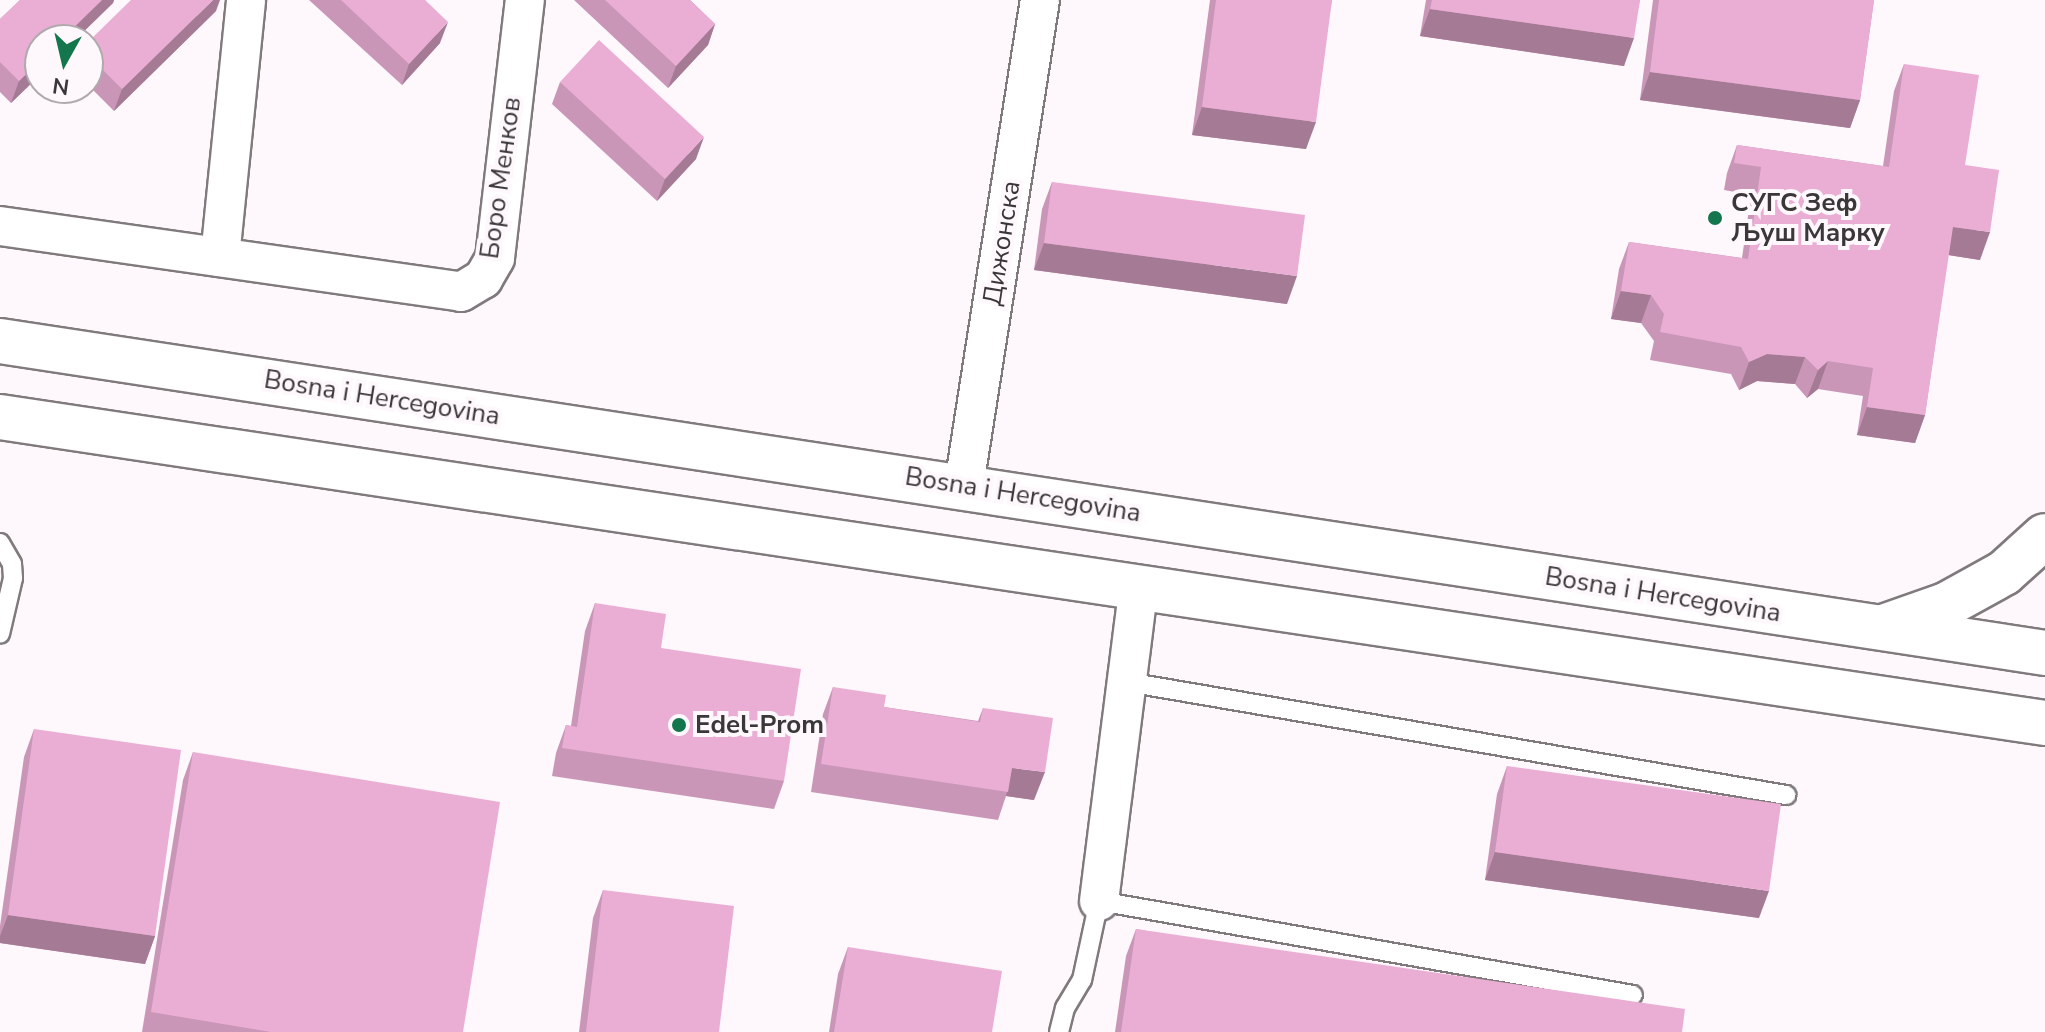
<!DOCTYPE html>
<html>
<head>
<meta charset="utf-8">
<style>
	body { margin:0 }
	#map { position:relative; width:2045px; height:1032px; overflow:hidden; background:#fef7fb; font-family:"Nunito Sans",sans-serif }
	div>[style] { position:absolute }
	.roads { filter:drop-shadow(2px 0 #807a7d) drop-shadow(-2px 0 #807a7d) drop-shadow(0 2px #807a7d) drop-shadow(0 -2px #807a7d) }
	.lane>* { height:18px; margin:-9px; padding:0 9px; transform-origin:9px; border-radius:9px; background:#fff }
	.street>* { height:38px; margin:-19px; padding:0 19px; transform-origin:19px; border-radius:19px; background:#fff }
	.secondary>* { height:44px; margin:-22px; padding:0 22px; transform-origin:22px; border-radius:22px; background:#fff }
	.wall>* { inset:0; background:#c996b7 }
	.shaded-wall>* { inset:0; background:#a47a95 }
	.building>* { inset:0; background:#eaaed5 }
	.dots>* { width:22px; height:22px; translate:-50% -50%; box-sizing:border-box; border:4px solid #fef7fb; border-radius:50% }
	span { translate:-50% -50%; white-space:nowrap; text-align:center; line-height:1.15; -webkit-text-stroke:8px #fef7fb; paint-order:stroke }
	.street-label { font-size:26px; color:#3a3739 }
	.poi-label { font-size:26px; color:#3a3739; font-weight:700 }
	.left { translate:0 -50%; text-align:left }
	.north { position:absolute; left:24px; top:24px; width:80px; height:80px; box-sizing:border-box; background:#fef7fb; border:2px solid #b0aaad; border-radius:50%; rotate:188deg; font-size:22px; font-weight:700; line-height:32px; text-align:center; color:#3a3739 }
	.north::after { content:''; display:block; margin:auto; width:28px; height:36px; background:#13764d; clip-path:polygon(50% 0,100% 100%,50% 72%,0 100%) }
</style>
</head>
<body>
<div id="map">
	<div class="roads">
		<div class="lane">
			<div style="left:0;top:543px;width:24px;rotate:60deg"></div>
			<div style="left:12px;top:564px;width:14px;rotate:86deg"></div>
			<div style="left:13px;top:578px;width:57px;rotate:103.1deg"></div>
			<div style="left:1127px;top:682px;width:669px;rotate:9.73deg"></div>
			<div style="left:1059px;top:1032px;width:25px;rotate:-76deg"></div>
			<div style="left:1065px;top:1008px;width:33px;rotate:-59deg"></div>
			<div style="left:1082px;top:980px;width:81px;rotate:-77.9deg"></div>
			<div style="left:1099px;top:901px;width:542px;rotate:9.98deg"></div>
		</div>
		<div class="street">
			<div style="left:0;top:226px;width:466px;rotate:8.1deg"></div>
			<div style="left:461px;top:292px;width:26px;rotate:-31deg"></div>
			<div style="left:483px;top:279px;width:24px;rotate:-60deg"></div>
			<div style="left:495px;top:258px;width:260px;rotate:-83.4deg"></div>
			<div style="left:220px;top:257px;width:258px;rotate:-84.2deg"></div>
			<div style="left:964px;top:485px;width:491px;rotate:-81.1deg"></div>
			<div style="left:1099px;top:901px;width:318px;rotate:-82.8deg"></div>
		</div>
		<div class="secondary">
			<div style="left:0;top:341px;width:2069px;rotate:8.67deg"></div>
			<div style="left:0;top:417px;width:2068px;rotate:8.51deg"></div>
			<div style="left:1886px;top:626px;width:64px;rotate:-19.3deg"></div>
			<div style="left:1946px;top:605px;width:66px;rotate:-28.9deg"></div>
			<div style="left:2004px;top:573px;width:55px;rotate:-42.1deg"></div>
		</div>
	</div>
	<div class="wall">
		<div style="clip-path:polygon(20px 0,114px 0,113px 3px,75px 40px,40px 40px,40px 75px,11px 103px,0 92px,0 19px)"></div>
		<div style="clip-path:polygon(309px 0,425px 0,440px 43px,402px 85px)"></div>
		<div style="clip-path:polygon(574px 0,690px 0,715px 24px,708px 45px,668px 88px)"></div>
		<div style="clip-path:polygon(1210px 0,1332px 0,1306px 149px,1192px 135px)"></div>
		<div style="clip-path:polygon(1426px 0,1640px 0,1624px 66px,1420px 36px)"></div>
		<div style="clip-path:polygon(1653px 0,1874px 0,1860px 100px,1850px 128px,1640px 100px)"></div>
		<div style="clip-path:polygon(216px 11px,114px 111px,88px 85px,88px 42px)"></div>
		<div style="clip-path:polygon(1904px 64px,1965px 165px,1980px 260px,1948px 255px,1925px 415px,1915px 443px,1857px 435px,1863px 396px,1818px 389px,1807px 398px,1795px 384px,1757px 381px,1739px 390px,1731px 374px,1650px 360px,1654px 341px,1641px 323px,1611px 319px,1619px 269px,1629px 242px,1742px 258px,1751px 195px,1724px 190px,1727px 173px,1737px 145px,1883px 166px,1894px 91px)"></div>
		<div style="clip-path:polygon(560px 82px,696px 159px,657px 201px,552px 104px)"></div>
		<div style="clip-path:polygon(1052px 182px,1287px 304px,1034px 270px,1042px 209px)"></div>
		<div style="clip-path:polygon(595px 603px,661px 648px,784px 781px,774px 809px,552px 776px,556px 753px,566px 725px,571px 726px,585px 631px)"></div>
		<div style="clip-path:polygon(833px 687px,884px 707px,978px 721px,983px 708px,1034px 800px,1006px 796px,998px 820px,811px 792px,823px 714px)"></div>
		<div style="clip-path:polygon(34px 729px,155px 936px,145px 964px,0 943px,0 926px,24px 757px)"></div>
		<div style="clip-path:polygon(193px 752px,463px 1032px,142px 1032px,183px 780px)"></div>
		<div style="clip-path:polygon(1507px 766px,1759px 918px,1485px 880px,1497px 794px)"></div>
		<div style="clip-path:polygon(603px 890px,719px 1032px,579px 1032px,593px 918px)"></div>
		<div style="clip-path:polygon(1136px 929px,1682px 1032px,1115px 1032px,1126px 956px)"></div>
		<div style="clip-path:polygon(848px 947px,992px 1032px,829px 1032px,838px 974px)"></div>
	</div>
	<div class="shaded-wall">
		<div style="clip-path:polygon(102px 0,114px 0,113px 3px,75px 40px,61px 40px)"></div>
		<div style="clip-path:polygon(213px 0,220px 0,216px 11px,114px 111px,122px 89px)"></div>
		<div style="clip-path:polygon(1430px 9px,1634px 38px,1624px 66px,1420px 36px)"></div>
		<div style="clip-path:polygon(448px 22px,440px 43px,402px 85px,409px 64px)"></div>
		<div style="clip-path:polygon(715px 24px,708px 45px,668px 88px,676px 66px)"></div>
		<div style="clip-path:polygon(40px 61px,40px 75px,11px 103px,19px 81px)"></div>
		<div style="clip-path:polygon(1650px 72px,1860px 100px,1850px 128px,1640px 100px)"></div>
		<div style="clip-path:polygon(1202px 107px,1316px 122px,1306px 149px,1192px 135px)"></div>
		<div style="clip-path:polygon(704px 137px,696px 159px,657px 201px,665px 179px)"></div>
		<div style="clip-path:polygon(1953px 227px,1990px 232px,1980px 260px,1942px 254px)"></div>
		<div style="clip-path:polygon(1044px 243px,1297px 276px,1287px 304px,1034px 270px)"></div>
		<div style="clip-path:polygon(1621px 291px,1651px 295px,1641px 323px,1611px 319px)"></div>
		<div style="clip-path:polygon(1767px 354px,1805px 357px,1795px 384px,1757px 381px,1739px 390px,1749px 362px)"></div>
		<div style="clip-path:polygon(1828px 361px,1818px 389px,1807px 398px,1818px 370px)"></div>
		<div style="clip-path:polygon(1867px 407px,1925px 415px,1915px 443px,1857px 435px)"></div>
		<div style="clip-path:polygon(1012px 768px,1045px 772px,1034px 800px,1006px 796px)"></div>
		<div style="clip-path:polygon(1495px 852px,1769px 891px,1759px 918px,1485px 880px)"></div>
		<div style="clip-path:polygon(8px 915px,155px 936px,145px 964px,0 943px,0 936px)"></div>
	</div>
	<div class="building">
		<div style="clip-path:polygon(20px 0,102px 0,61px 40px,40px 40px,40px 61px,19px 81px,0 62px,0 19px)"></div>
		<div style="clip-path:polygon(131px 0,213px 0,122px 89px,88px 55px,88px 42px)"></div>
		<div style="clip-path:polygon(341px 0,425px 0,448px 22px,409px 64px)"></div>
		<div style="clip-path:polygon(605px 0,690px 0,715px 24px,676px 66px)"></div>
		<div style="clip-path:polygon(1216px 0,1332px 0,1316px 122px,1202px 107px)"></div>
		<div style="clip-path:polygon(1432px 0,1640px 0,1634px 38px,1430px 9px)"></div>
		<div style="clip-path:polygon(1659px 0,1874px 0,1860px 100px,1650px 72px)"></div>
		<div style="clip-path:polygon(599px 40px,704px 137px,665px 179px,560px 82px)"></div>
		<div style="clip-path:polygon(1904px 64px,1979px 75px,1965px 165px,1999px 170px,1990px 232px,1953px 227px,1925px 415px,1867px 407px,1873px 368px,1828px 361px,1818px 370px,1805px 357px,1767px 354px,1749px 362px,1741px 347px,1660px 332px,1664px 314px,1651px 295px,1621px 291px,1629px 242px,1748px 259px,1761px 167px,1734px 163px,1737px 145px,1889px 167px)"></div>
		<div style="clip-path:polygon(1052px 182px,1305px 215px,1297px 276px,1044px 243px)"></div>
		<div style="clip-path:polygon(595px 603px,666px 614px,661px 648px,801px 669px,784px 781px,562px 748px,566px 725px,577px 727px)"></div>
		<div style="clip-path:polygon(833px 687px,886px 695px,884px 707px,980px 722px,983px 708px,1053px 718px,1045px 772px,1012px 768px,1008px 792px,821px 764px)"></div>
		<div style="clip-path:polygon(34px 729px,181px 750px,155px 936px,8px 915px)"></div>
		<div style="clip-path:polygon(193px 752px,500px 802px,463px 1032px,271px 1032px,151px 1012px)"></div>
		<div style="clip-path:polygon(1507px 766px,1781px 804px,1769px 891px,1495px 852px)"></div>
		<div style="clip-path:polygon(603px 890px,734px 906px,719px 1032px,586px 1032px)"></div>
		<div style="clip-path:polygon(1136px 929px,1685px 1009px,1682px 1032px,1121px 1032px)"></div>
		<div style="clip-path:polygon(848px 947px,1002px 971px,992px 1032px,834px 1032px)"></div>
	</div>
	<div class="dots">
		<div style="left:1715px;top:218px;background:#13764d"></div>
		<div style="left:679px;top:725px;background:#13764d"></div>
	</div>
	<div class="street-label">
		<span style="left:501px;top:178px;rotate:-82deg">Боро Менков</span>
		<span style="left:1002px;top:243px;rotate:-81deg">Дижонска</span>
		<span style="left:382px;top:398px;rotate:9deg">Bosna i Hercegovina</span>
		<span style="left:1023px;top:495px;rotate:9deg">Bosna i Hercegovina</span>
		<span style="left:1663px;top:595px;rotate:9deg">Bosna i Hercegovina</span>
	</div>
	<div class="poi-label">
		<span class="left" style="left:1731px;top:218px">СУГС Зеф<br>Љуш Марку</span>
		<span class="left" style="left:695px;top:725px">Edel-Prom</span>
	</div>
	<div class="north">N</div>
</div>
</body>
</html>
